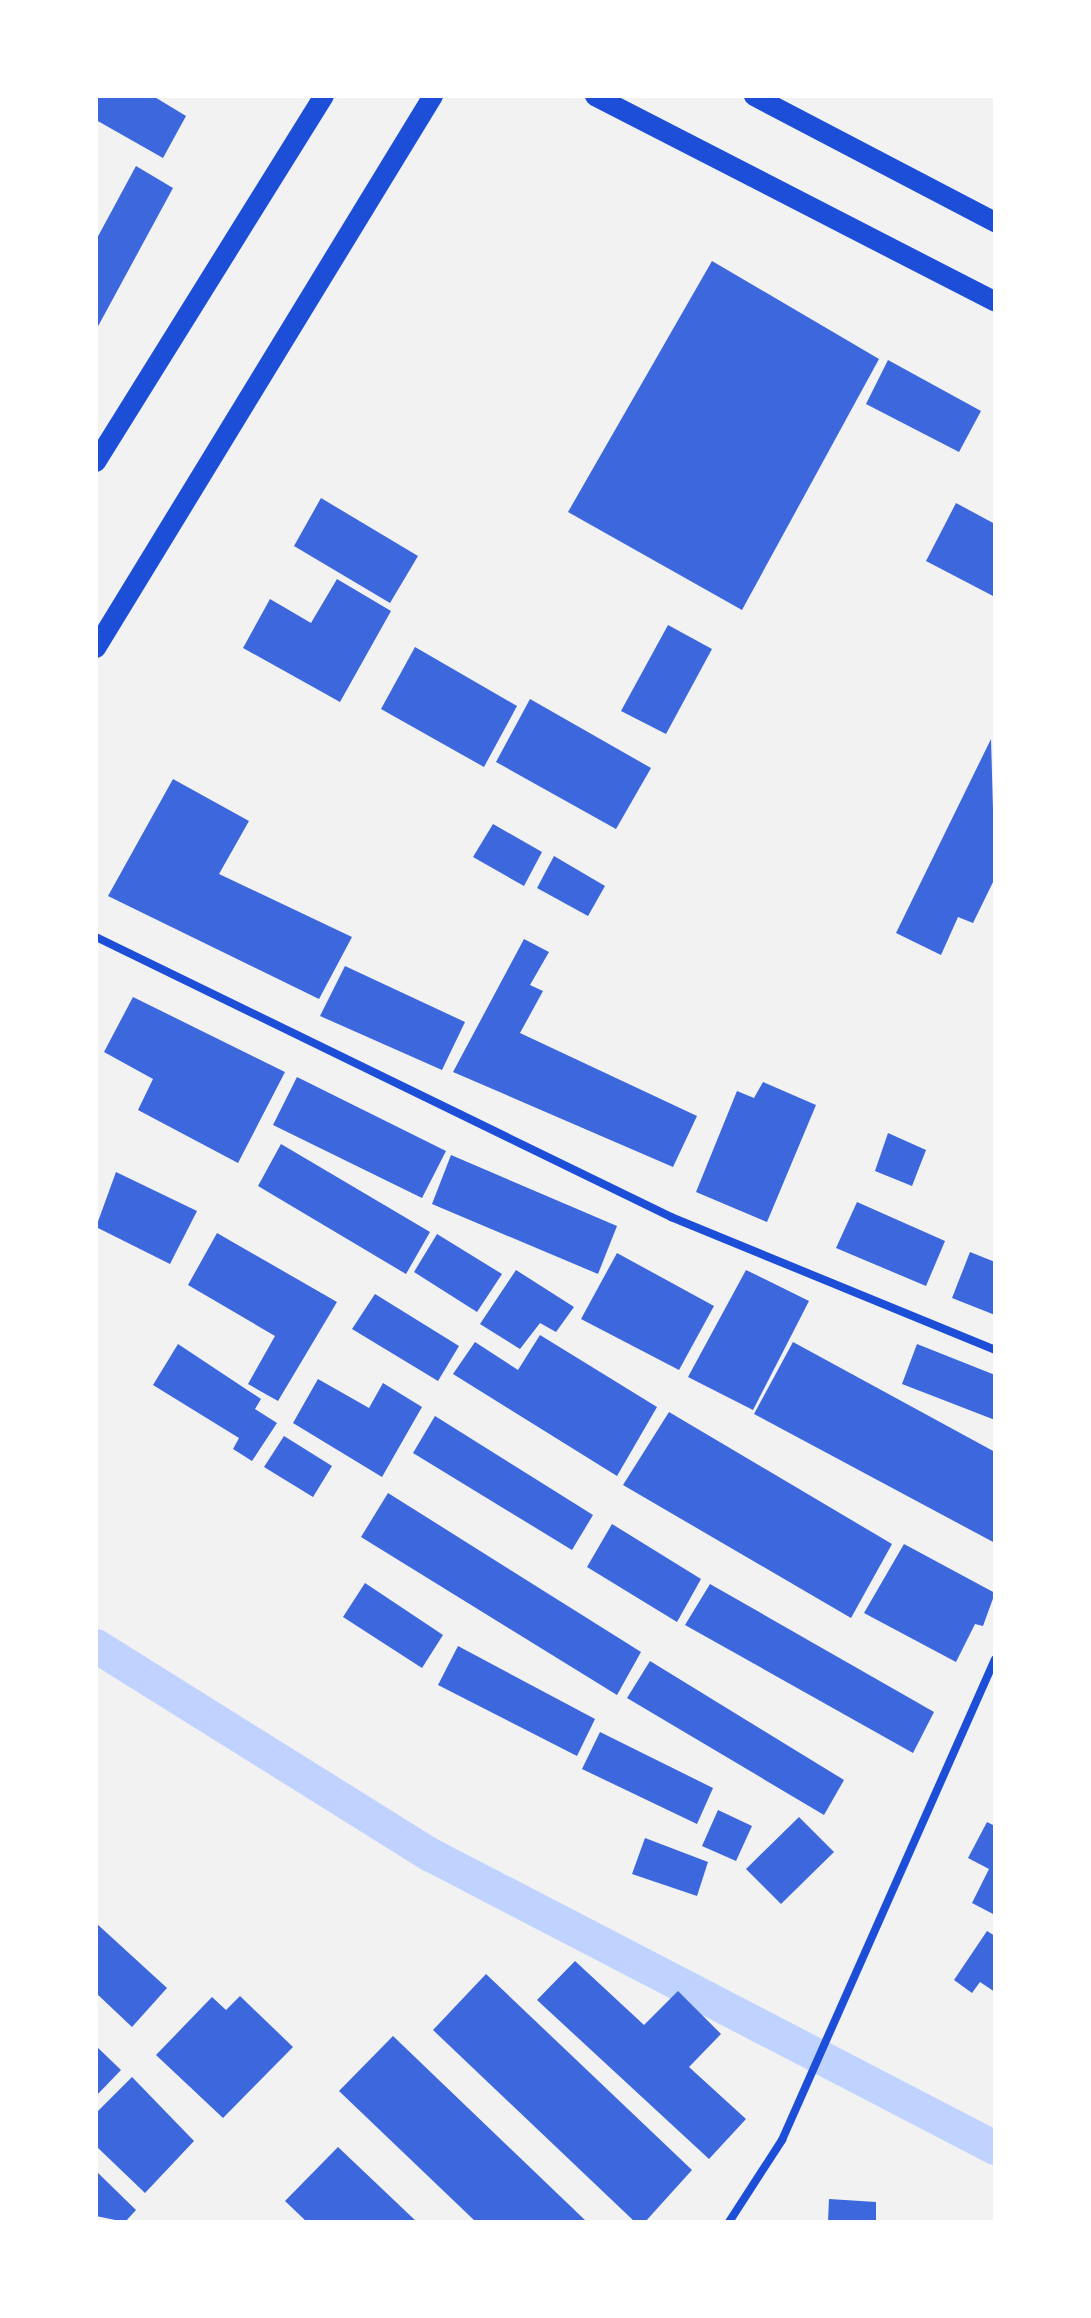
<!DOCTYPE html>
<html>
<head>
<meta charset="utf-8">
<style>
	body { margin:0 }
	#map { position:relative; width:1091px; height:2318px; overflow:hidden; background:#f2f2f2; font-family:Poppins,sans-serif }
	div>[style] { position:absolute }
	.canal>* { height:34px; margin:-17px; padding:0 17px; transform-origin:17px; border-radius:17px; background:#bfd3fe }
	.building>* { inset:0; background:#3d67dc }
	.minor>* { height:8px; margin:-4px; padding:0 4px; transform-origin:4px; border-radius:4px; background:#1d4ed8 }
	.primary>* { height:20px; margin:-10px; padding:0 10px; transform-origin:10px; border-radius:10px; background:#1d4ed8 }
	span { translate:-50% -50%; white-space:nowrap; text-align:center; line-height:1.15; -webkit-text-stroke:8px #fff; paint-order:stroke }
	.frame { position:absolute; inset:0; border:98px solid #fff; pointer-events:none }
</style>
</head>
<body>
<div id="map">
	<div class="canal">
		<div style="left:96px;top:1646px;width:395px;rotate:32deg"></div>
		<div style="left:431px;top:1855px;width:636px;rotate:27.45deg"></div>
	</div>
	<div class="building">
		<div style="clip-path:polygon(96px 96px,153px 96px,186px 116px,163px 158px,96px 120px)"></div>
		<div style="clip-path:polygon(136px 166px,173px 188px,96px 330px,96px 240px)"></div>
		<div style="clip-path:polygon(712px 261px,879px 359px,742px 610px,568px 512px)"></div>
		<div style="clip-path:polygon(888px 360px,981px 411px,959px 452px,866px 404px)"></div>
		<div style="clip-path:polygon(321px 498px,418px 556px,390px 603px,294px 546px)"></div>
		<div style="clip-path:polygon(956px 503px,995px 524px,995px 597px,926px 561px)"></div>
		<div style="clip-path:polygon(337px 579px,391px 611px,340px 702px,243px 648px,270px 599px,311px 623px)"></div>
		<div style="clip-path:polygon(668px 625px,712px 649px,666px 734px,621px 711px)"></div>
		<div style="clip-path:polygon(415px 647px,517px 706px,484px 767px,381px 709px)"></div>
		<div style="clip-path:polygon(530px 699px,651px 768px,616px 829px,496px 762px)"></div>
		<div style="clip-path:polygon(991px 739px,995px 878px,973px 923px,958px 917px,941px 955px,896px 933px)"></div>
		<div style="clip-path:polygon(173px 779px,249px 821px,219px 874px,352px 937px,319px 999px,108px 896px)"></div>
		<div style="clip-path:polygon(493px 824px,542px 852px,524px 886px,473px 857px)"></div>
		<div style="clip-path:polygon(554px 856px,605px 886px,588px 916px,537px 888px)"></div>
		<div style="clip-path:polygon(524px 939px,549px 952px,530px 985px,543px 991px,520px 1033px,697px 1116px,673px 1167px,453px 1072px)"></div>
		<div style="clip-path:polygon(345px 966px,465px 1022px,442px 1070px,320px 1016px)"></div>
		<div style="clip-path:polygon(133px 997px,285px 1072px,238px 1163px,138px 1110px,153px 1079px,104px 1052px)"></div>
		<div style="clip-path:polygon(297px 1077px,446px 1151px,422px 1198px,273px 1125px)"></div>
		<div style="clip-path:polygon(763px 1082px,816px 1105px,767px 1222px,696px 1192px,737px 1091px,754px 1098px)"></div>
		<div style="clip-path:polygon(888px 1133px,926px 1150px,912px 1186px,875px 1171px)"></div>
		<div style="clip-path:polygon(281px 1144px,430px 1232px,406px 1274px,258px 1186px)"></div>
		<div style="clip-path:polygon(451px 1155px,617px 1226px,598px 1274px,432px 1204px)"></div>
		<div style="clip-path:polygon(116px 1172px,197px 1211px,170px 1264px,96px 1227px)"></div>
		<div style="clip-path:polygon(857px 1202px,945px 1241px,926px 1286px,836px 1248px)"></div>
		<div style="clip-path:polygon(217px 1233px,337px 1302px,278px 1401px,248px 1384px,275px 1336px,188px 1285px)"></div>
		<div style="clip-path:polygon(437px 1234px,502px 1274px,477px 1312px,414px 1272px)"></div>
		<div style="clip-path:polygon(970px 1252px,995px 1262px,995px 1315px,952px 1298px)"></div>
		<div style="clip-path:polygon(617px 1253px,714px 1306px,679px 1370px,581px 1319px)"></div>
		<div style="clip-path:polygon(516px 1270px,574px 1307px,556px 1332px,540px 1323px,520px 1349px,480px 1324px)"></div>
		<div style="clip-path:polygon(746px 1270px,809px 1301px,753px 1410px,688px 1377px)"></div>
		<div style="clip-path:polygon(375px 1294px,459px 1346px,438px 1381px,352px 1329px)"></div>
		<div style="clip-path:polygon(540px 1335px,657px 1407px,617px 1476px,453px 1374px,475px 1342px,518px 1370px)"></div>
		<div style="clip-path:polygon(793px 1342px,995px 1452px,995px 1543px,754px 1414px)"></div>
		<div style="clip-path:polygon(178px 1344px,261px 1399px,255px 1409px,277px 1423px,252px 1461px,233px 1449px,239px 1438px,153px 1385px)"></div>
		<div style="clip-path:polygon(917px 1344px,995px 1375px,995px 1420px,902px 1384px)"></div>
		<div style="clip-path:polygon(318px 1379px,369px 1408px,383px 1383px,422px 1407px,382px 1477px,293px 1423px)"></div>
		<div style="clip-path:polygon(669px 1412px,892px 1544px,851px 1618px,623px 1485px)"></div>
		<div style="clip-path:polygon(435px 1416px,593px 1515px,572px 1550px,413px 1453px)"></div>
		<div style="clip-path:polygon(284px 1436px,332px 1466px,313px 1497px,264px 1467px)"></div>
		<div style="clip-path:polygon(388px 1493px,641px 1652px,617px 1695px,361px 1537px)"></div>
		<div style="clip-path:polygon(612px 1524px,701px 1579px,677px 1622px,587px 1567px)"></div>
		<div style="clip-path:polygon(904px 1544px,995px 1593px,983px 1626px,975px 1624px,956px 1662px,864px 1613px)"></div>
		<div style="clip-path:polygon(365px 1583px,443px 1635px,422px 1668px,343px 1617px)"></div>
		<div style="clip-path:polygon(710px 1584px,934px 1712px,913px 1753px,685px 1625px)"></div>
		<div style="clip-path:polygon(458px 1646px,595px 1719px,577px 1756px,438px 1685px)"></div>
		<div style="clip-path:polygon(650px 1661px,844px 1780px,824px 1815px,627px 1698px)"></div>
		<div style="clip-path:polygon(600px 1732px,713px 1788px,697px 1824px,582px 1769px)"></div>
		<div style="clip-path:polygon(718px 1810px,752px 1826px,736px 1861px,702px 1846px)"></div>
		<div style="clip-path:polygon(799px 1817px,834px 1852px,781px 1904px,746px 1869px)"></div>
		<div style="clip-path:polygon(987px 1822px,995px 1826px,995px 1915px,972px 1903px,989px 1869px,968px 1858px)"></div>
		<div style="clip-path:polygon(645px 1838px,708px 1862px,697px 1896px,632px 1874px)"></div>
		<div style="clip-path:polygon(96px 1923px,167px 1988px,132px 2027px,96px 1993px)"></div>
		<div style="clip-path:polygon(987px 1931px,995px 1936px,995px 1992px,980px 1982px,972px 1993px,954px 1980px)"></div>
		<div style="clip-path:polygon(575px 1961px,644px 2025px,678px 1991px,721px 2034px,689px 2067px,746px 2119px,709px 2159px,537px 2000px)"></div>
		<div style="clip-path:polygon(486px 1974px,692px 2170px,645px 2222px,635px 2222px,433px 2030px)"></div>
		<div style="clip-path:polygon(240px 1996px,293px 2047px,223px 2118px,156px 2055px,212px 1997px,226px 2010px)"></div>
		<div style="clip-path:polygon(393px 2036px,587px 2222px,476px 2222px,339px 2091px)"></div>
		<div style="clip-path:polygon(96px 2046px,121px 2070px,96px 2096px)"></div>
		<div style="clip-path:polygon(132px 2077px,194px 2141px,145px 2193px,96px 2146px,96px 2113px)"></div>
		<div style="clip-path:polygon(338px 2147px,417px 2222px,307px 2222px,285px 2201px)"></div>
		<div style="clip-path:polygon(96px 2171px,136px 2210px,125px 2222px,96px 2216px)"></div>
		<div style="clip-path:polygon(829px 2199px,876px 2202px,876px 2222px,828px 2222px)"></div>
	</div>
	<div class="minor">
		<div style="left:96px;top:937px;width:640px;rotate:25.96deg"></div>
		<div style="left:671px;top:1217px;width:350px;rotate:22.3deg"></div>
		<div style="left:729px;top:2222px;width:98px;rotate:-57.1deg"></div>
		<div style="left:782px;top:2140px;width:526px;rotate:-66.11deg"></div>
	</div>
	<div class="primary">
		<div style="left:595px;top:96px;width:450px;rotate:27.2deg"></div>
		<div style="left:754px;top:96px;width:272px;rotate:27.6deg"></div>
		<div style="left:96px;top:462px;width:431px;rotate:-58.1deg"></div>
		<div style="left:96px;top:648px;width:647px;rotate:-58.6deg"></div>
	</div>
	<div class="frame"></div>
</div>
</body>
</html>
